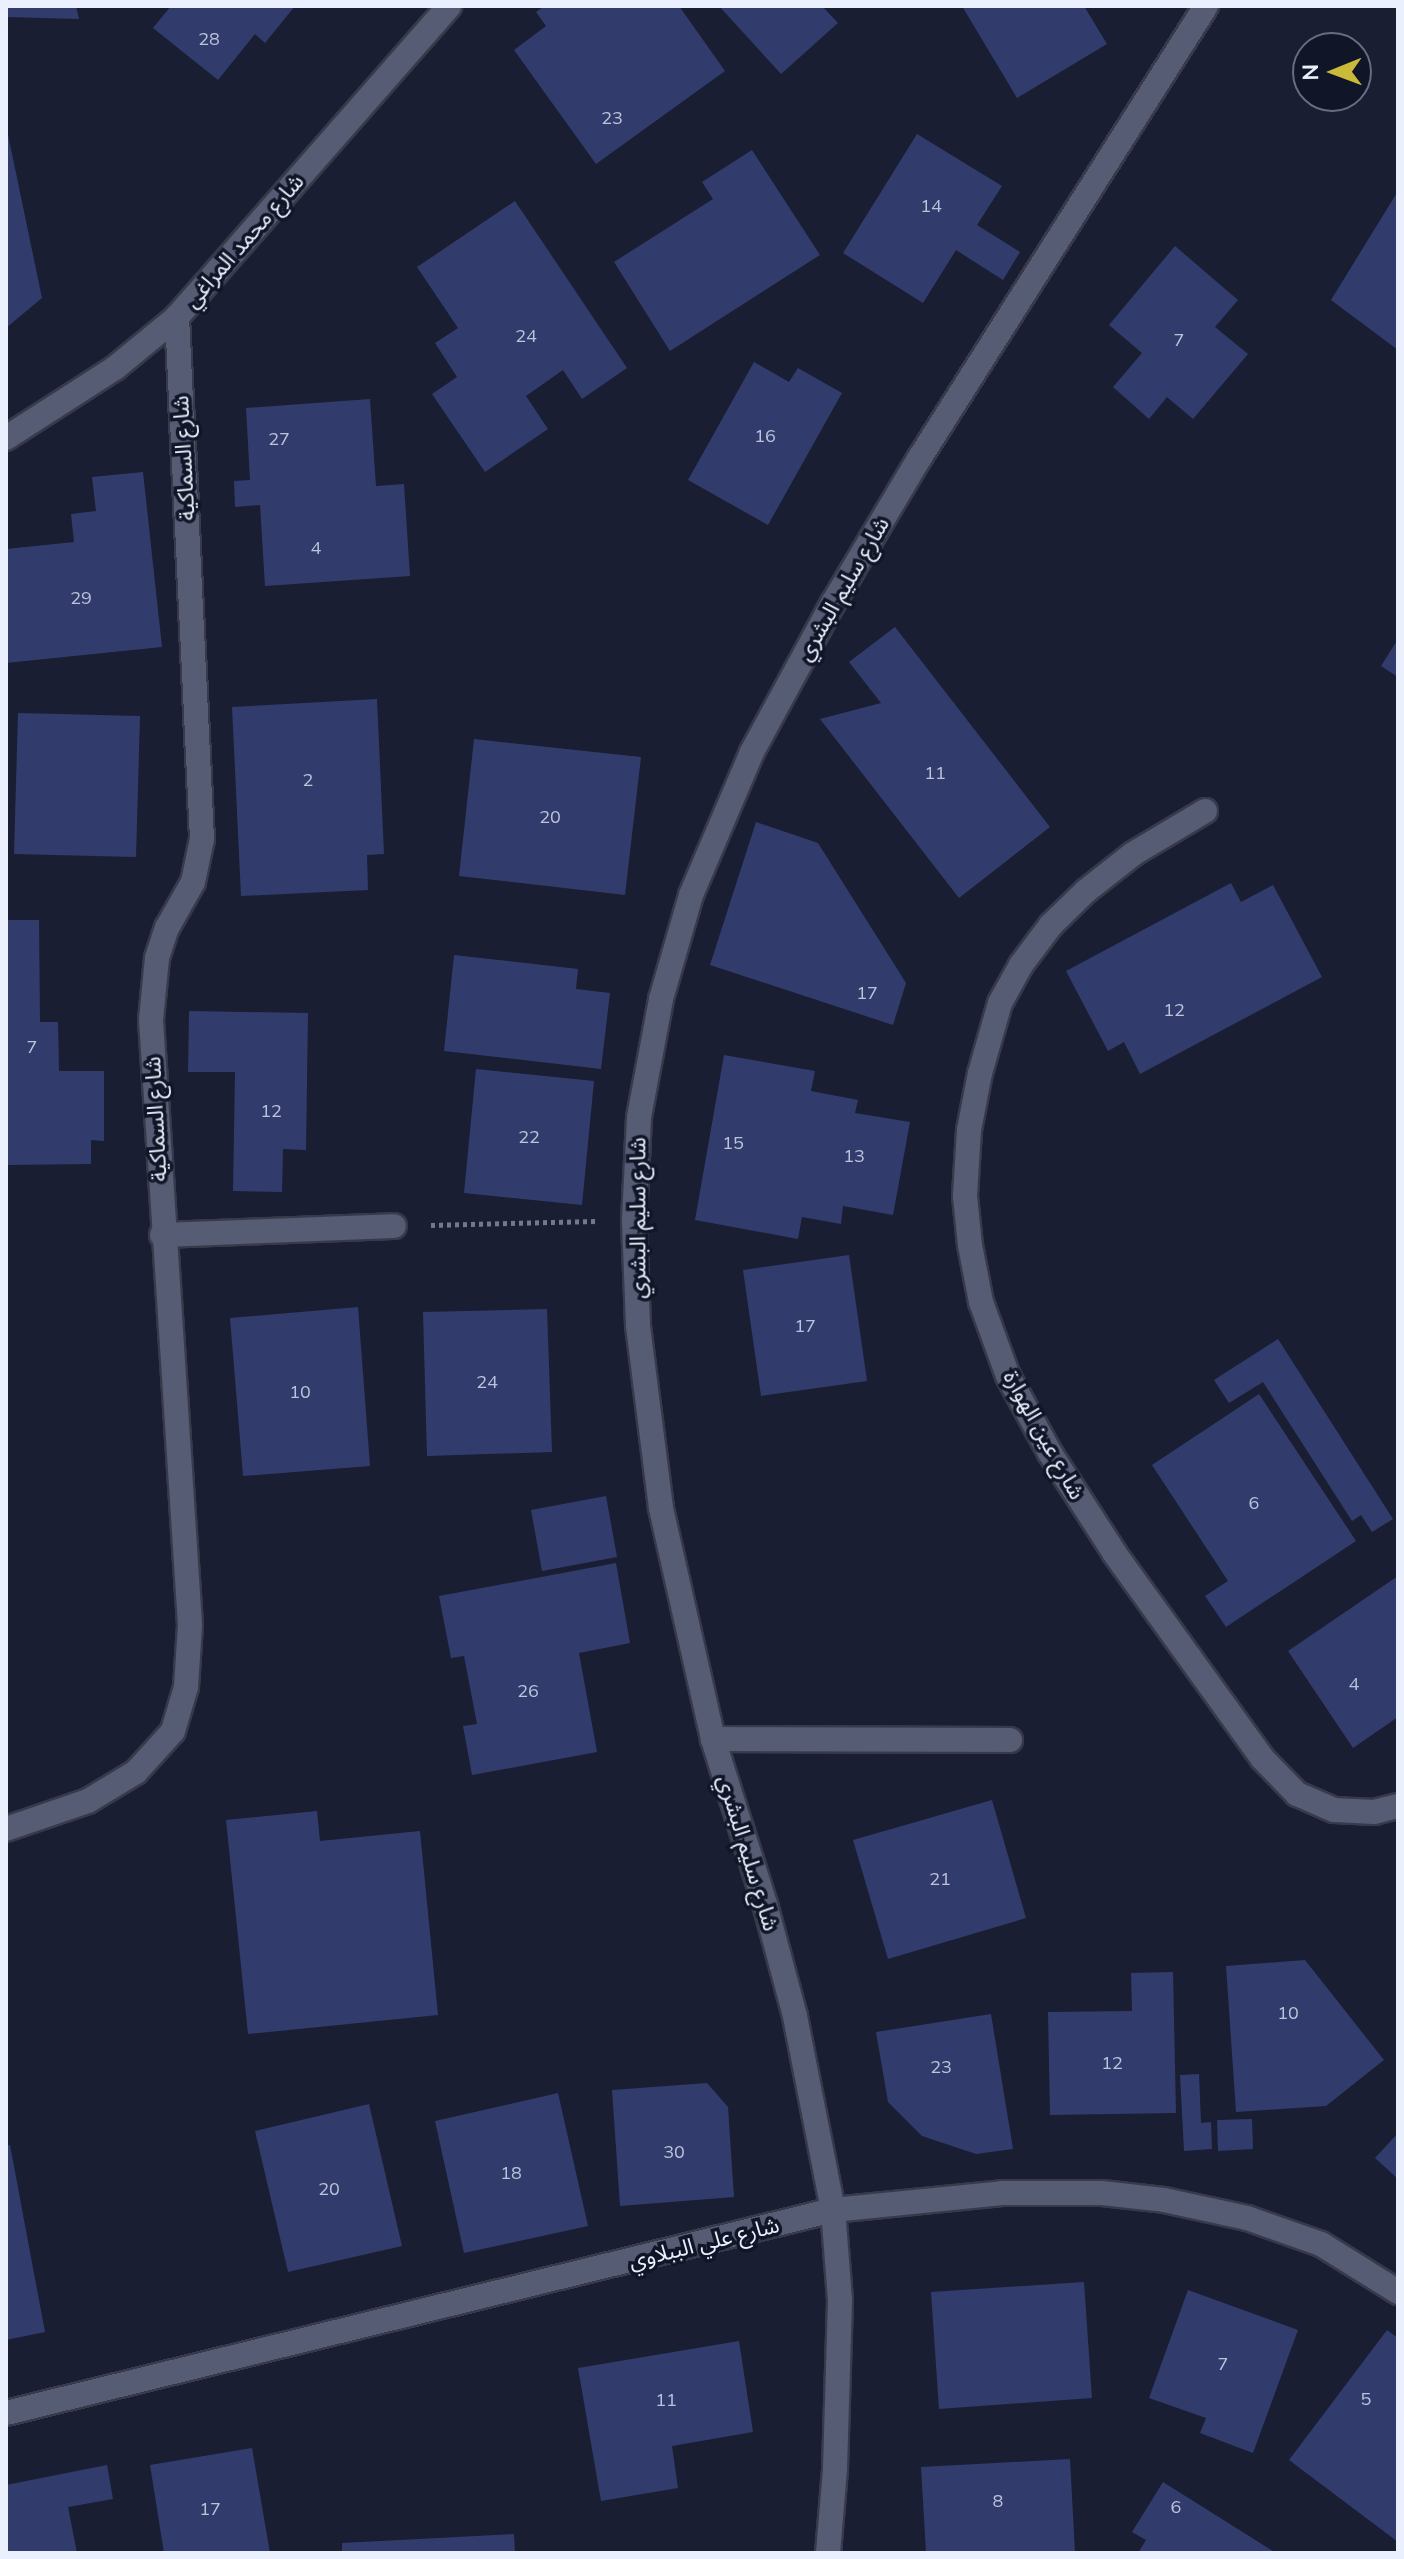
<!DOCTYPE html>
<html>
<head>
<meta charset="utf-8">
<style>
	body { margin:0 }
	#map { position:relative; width:1404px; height:2559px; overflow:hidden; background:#191e32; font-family:Mulish,"Noto Sans Arabic",sans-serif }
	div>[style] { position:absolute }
	.building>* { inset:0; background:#313c6d }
	.path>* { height:5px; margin-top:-2.5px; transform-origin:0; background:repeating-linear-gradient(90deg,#74798a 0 4px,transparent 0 8px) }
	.roads { filter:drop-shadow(2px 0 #383a4b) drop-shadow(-2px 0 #383a4b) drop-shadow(0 2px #383a4b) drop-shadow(0 -2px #383a4b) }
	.lane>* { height:24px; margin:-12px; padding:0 12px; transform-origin:12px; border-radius:12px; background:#555c73 }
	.street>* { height:24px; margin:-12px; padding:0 12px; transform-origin:12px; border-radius:12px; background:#555c73 }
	span { translate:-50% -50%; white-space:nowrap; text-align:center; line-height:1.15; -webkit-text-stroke:7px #101527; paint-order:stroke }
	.number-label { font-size:18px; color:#bcc3da }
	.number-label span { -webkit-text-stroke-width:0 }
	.street-label { font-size:22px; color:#ebf0fe }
	.frame { position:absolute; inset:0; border:8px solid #ebf0fe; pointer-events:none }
	.north { position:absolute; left:1292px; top:32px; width:80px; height:80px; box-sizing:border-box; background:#101527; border:2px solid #686d7d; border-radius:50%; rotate:269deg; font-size:22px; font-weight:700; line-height:32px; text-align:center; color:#ebf0fe }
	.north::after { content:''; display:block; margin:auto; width:28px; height:36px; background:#caba3a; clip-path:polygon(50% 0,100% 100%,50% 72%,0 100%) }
</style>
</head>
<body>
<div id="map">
	<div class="building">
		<div style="clip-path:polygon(6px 6px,76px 6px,79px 19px,6px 17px)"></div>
		<div style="clip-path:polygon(171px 6px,295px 6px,265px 43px,255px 34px,218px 80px,153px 28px)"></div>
		<div style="clip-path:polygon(544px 6px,679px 6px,725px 71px,596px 164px,514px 50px,546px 26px,536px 12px)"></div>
		<div style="clip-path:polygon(719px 6px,822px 6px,838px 23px,781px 74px)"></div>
		<div style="clip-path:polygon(962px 6px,1084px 6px,1107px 44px,1017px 98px)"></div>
		<div style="clip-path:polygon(6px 125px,42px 298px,6px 328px)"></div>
		<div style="clip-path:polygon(917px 134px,1002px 186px,977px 225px,1020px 252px,1003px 280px,956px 250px,923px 303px,843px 253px)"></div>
		<div style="clip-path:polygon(752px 150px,820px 255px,670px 351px,614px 262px,713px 199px,702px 182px)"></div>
		<div style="clip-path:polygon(1398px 191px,1398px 350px,1331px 300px)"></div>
		<div style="clip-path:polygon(515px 201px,627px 368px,582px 399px,563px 370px,526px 396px,548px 429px,485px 472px,432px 394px,457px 377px,435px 343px,458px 328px,417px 267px)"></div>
		<div style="clip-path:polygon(1175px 246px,1238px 300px,1215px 327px,1248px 354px,1193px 419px,1167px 397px,1149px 419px,1113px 387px,1142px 353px,1109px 325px)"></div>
		<div style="clip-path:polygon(754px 362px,789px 382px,798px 368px,842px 393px,768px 525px,688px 480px)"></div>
		<div style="clip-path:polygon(370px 399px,376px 486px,404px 484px,410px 576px,265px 586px,260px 505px,235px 507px,234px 481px,250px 480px,246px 408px)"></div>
		<div style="clip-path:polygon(143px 472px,162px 647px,6px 663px,6px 549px,74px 542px,71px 514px,96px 511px,92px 477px)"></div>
		<div style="clip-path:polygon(895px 627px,1050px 827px,959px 898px,820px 719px,881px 703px,849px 662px)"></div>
		<div style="clip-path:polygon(1398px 639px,1398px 677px,1381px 666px)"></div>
		<div style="clip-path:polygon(377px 699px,384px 854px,367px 855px,368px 890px,241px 896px,232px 707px)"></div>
		<div style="clip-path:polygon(18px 713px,140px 716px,136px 857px,14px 854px)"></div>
		<div style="clip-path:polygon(474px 739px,641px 757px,625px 895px,459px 876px)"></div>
		<div style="clip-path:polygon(756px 822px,818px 843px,906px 983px,893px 1025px,710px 965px)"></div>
		<div style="clip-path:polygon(1231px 883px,1241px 902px,1273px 885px,1322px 977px,1140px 1074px,1124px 1042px,1108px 1051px,1066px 971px)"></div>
		<div style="clip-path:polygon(6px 920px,39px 920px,40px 1022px,58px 1022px,59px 1071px,104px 1071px,104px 1141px,91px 1140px,91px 1164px,6px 1165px)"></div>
		<div style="clip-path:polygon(454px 955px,578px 969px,576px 989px,610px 993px,601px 1069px,444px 1051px)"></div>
		<div style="clip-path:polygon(189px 1011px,308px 1013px,306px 1150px,283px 1149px,282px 1192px,233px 1191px,235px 1072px,188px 1072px)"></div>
		<div style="clip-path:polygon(724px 1055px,815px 1071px,811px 1091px,858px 1100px,855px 1113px,910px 1122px,893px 1215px,843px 1206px,841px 1224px,802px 1217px,798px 1239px,695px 1220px)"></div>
		<div style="clip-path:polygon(476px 1069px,594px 1081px,582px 1205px,464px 1193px)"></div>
		<div style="clip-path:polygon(849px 1255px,867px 1381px,761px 1396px,743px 1270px)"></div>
		<div style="clip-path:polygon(358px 1307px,370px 1466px,243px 1476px,230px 1318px)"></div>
		<div style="clip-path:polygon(547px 1309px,552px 1452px,427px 1456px,423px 1312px)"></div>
		<div style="clip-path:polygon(1278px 1339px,1393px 1519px,1372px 1532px,1361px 1515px,1352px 1521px,1263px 1382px,1229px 1403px,1214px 1380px)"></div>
		<div style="clip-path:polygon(1259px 1394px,1356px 1541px,1226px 1627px,1205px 1596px,1228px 1581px,1152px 1465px)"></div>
		<div style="clip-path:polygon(606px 1496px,617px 1557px,542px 1571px,531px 1510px)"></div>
		<div style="clip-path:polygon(616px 1563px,630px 1643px,579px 1653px,597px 1752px,472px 1775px,463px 1726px,477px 1724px,464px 1656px,451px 1658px,439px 1596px)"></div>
		<div style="clip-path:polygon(1398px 1576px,1398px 1717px,1353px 1748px,1288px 1651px)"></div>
		<div style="clip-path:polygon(992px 1800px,1026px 1918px,888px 1959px,853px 1840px)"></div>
		<div style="clip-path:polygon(317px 1811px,320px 1841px,420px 1831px,438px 2015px,248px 2034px,226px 1820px)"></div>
		<div style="clip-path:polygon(1305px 1960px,1384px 2060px,1326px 2106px,1236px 2112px,1226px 1966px)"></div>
		<div style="clip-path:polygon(1173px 1972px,1176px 2113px,1050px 2115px,1048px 2012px,1132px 2011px,1131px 1973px)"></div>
		<div style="clip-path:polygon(991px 2014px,1013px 2149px,976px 2154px,922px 2136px,888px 2102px,876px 2032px)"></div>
		<div style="clip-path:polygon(1199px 2074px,1201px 2123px,1211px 2122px,1212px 2149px,1184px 2151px,1180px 2075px)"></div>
		<div style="clip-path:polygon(707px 2083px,728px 2107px,734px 2197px,620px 2206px,612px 2090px)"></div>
		<div style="clip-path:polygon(558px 2093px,588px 2226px,464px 2253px,435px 2121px)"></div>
		<div style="clip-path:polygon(369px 2104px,402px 2246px,288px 2272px,255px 2131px)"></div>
		<div style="clip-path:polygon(1252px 2119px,1253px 2149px,1218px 2151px,1217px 2120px)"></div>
		<div style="clip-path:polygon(1398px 2133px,1398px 2179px,1375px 2158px)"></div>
		<div style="clip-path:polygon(10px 2145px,45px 2332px,6px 2340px,6px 2146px)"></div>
		<div style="clip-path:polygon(1084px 2282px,1092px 2398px,939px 2409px,931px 2292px)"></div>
		<div style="clip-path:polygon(1188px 2290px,1298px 2330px,1253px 2453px,1200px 2433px,1206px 2418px,1149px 2398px)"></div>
		<div style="clip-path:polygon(1387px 2330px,1398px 2338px,1398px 2542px,1289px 2460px)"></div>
		<div style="clip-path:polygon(739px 2341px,753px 2432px,672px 2446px,678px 2488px,601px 2501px,578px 2368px)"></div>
		<div style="clip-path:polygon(252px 2448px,270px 2553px,164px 2553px,150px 2465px)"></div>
		<div style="clip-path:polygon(1070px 2459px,1075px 2553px,926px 2553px,921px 2467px)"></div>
		<div style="clip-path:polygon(107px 2465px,113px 2499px,68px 2507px,77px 2553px,6px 2553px,6px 2485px)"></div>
		<div style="clip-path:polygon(1163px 2482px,1276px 2553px,1138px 2553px,1146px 2540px,1132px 2532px)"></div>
		<div style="clip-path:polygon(514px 2534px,515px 2553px,342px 2553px,342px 2543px)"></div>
	</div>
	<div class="path">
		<div style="left:431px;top:1225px;width:166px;rotate:-1.4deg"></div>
	</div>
	<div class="roads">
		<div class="lane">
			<div style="left:162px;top:1235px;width:232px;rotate:-2.2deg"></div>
			<div style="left:713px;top:1739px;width:297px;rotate:0.2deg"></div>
		</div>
		<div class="street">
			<div style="left:6px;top:438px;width:130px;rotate:-32.7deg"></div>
			<div style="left:115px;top:368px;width:80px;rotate:-39.4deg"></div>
			<div style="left:177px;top:317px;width:413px;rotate:-48.8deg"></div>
			<div style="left:1205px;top:811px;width:84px;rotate:149.2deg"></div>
			<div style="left:1133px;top:854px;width:60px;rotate:141.8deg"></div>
			<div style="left:1086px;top:891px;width:49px;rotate:135.8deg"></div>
			<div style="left:1051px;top:925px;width:50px;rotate:126.9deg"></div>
			<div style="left:1021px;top:965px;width:43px;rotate:118.9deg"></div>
			<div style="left:1000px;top:1003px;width:73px;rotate:105.9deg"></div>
			<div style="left:980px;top:1073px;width:58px;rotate:100.9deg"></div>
			<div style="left:969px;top:1130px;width:66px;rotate:93.5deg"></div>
			<div style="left:965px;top:1196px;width:49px;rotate:84.2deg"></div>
			<div style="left:970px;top:1245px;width:58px;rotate:79.1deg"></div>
			<div style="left:981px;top:1302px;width:79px;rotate:70deg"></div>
			<div style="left:1008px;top:1376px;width:88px;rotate:61.4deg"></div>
			<div style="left:1050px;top:1453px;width:120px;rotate:57.2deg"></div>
			<div style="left:1115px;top:1554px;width:251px;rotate:54.2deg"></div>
			<div style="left:1262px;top:1758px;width:50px;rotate:45.8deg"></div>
			<div style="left:1297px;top:1794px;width:40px;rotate:23.4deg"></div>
			<div style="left:1334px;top:1810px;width:40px;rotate:2.9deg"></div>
			<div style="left:1374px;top:1812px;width:25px;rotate:-14deg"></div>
			<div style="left:6px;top:1829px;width:87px;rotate:-18.9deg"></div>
			<div style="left:88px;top:1801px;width:56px;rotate:-31.1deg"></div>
			<div style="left:136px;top:1772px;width:55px;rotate:-47.9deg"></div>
			<div style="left:173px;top:1731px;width:46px;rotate:-73.5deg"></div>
			<div style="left:186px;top:1687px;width:62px;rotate:-86.3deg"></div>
			<div style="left:190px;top:1625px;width:606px;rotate:-93.69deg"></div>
			<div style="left:151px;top:1020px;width:62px;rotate:-84.5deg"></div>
			<div style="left:157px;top:958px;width:32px;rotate:-72deg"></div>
			<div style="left:167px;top:928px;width:53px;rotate:-60.5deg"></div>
			<div style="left:193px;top:882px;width:44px;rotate:-78.2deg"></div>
			<div style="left:202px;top:839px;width:523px;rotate:-92.74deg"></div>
			<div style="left:6px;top:2413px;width:852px;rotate:-13.79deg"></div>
			<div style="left:833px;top:2210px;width:170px;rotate:-5.7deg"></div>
			<div style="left:1002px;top:2193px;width:100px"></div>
			<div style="left:1102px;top:2193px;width:62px;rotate:6.4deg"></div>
			<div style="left:1164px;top:2200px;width:85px;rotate:12.2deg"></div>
			<div style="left:1247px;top:2218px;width:78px;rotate:19.4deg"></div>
			<div style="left:1321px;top:2244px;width:91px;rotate:31.9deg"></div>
			<div style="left:828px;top:2553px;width:84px;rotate:-85.2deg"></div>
			<div style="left:835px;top:2469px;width:169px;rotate:-88.3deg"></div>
			<div style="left:840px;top:2300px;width:90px;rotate:-94.4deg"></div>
			<div style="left:833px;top:2210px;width:198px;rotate:-101.1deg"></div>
			<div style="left:795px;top:2016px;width:116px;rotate:-105deg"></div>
			<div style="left:765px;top:1904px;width:173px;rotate:-107.5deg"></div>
			<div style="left:713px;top:1739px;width:237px;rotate:-102.7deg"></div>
			<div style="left:661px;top:1508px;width:184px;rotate:-97.2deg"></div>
			<div style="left:638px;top:1325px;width:105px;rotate:-92.2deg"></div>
			<div style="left:634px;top:1220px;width:103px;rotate:-87.2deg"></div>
			<div style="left:639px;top:1117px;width:120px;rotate:-79.4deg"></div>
			<div style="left:661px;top:999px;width:108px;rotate:-73.9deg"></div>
			<div style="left:691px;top:895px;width:155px;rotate:-66.9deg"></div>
			<div style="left:752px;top:752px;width:170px;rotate:-61.5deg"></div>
			<div style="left:833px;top:603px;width:168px;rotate:-59.2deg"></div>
			<div style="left:919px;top:459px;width:536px;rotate:-57.64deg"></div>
		</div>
	</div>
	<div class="number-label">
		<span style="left:209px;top:39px">28</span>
		<span style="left:612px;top:118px">23</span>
		<span style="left:931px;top:206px">14</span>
		<span style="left:526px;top:336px">24</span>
		<span style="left:1179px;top:340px">7</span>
		<span style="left:765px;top:436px">16</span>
		<span style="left:279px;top:439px">27</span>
		<span style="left:316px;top:548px">4</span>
		<span style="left:81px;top:598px">29</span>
		<span style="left:935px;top:773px">11</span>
		<span style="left:308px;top:780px">2</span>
		<span style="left:550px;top:817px">20</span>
		<span style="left:867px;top:993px">17</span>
		<span style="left:1174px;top:1010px">12</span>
		<span style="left:32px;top:1047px">7</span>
		<span style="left:271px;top:1111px">12</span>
		<span style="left:529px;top:1137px">22</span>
		<span style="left:733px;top:1143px">15</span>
		<span style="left:854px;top:1156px">13</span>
		<span style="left:805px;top:1326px">17</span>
		<span style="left:487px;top:1382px">24</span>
		<span style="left:300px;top:1392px">10</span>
		<span style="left:1254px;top:1503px">6</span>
		<span style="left:1354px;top:1684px">4</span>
		<span style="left:528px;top:1691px">26</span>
		<span style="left:940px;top:1879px">21</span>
		<span style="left:1288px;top:2013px">10</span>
		<span style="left:1112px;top:2063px">12</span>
		<span style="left:941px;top:2067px">23</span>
		<span style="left:674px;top:2152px">30</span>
		<span style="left:511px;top:2173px">18</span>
		<span style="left:329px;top:2189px">20</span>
		<span style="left:1223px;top:2364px">7</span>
		<span style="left:1366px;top:2399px">5</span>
		<span style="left:666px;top:2400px">11</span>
		<span style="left:998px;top:2501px">8</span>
		<span style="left:1176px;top:2507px">6</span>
		<span style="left:210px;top:2509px">17</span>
	</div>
	<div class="street-label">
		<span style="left:244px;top:241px;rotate:-49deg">شارع محمد المراغي</span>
		<span style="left:184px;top:458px;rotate:-93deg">شارع السماكية</span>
		<span style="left:843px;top:589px;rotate:-60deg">شارع سليم البشري</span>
		<span style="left:156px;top:1119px;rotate:-93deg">شارع السماكية</span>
		<span style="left:638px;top:1218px;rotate:-90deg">شارع سليم البشري</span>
		<span style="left:1044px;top:1435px;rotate:61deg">شارع عين الهوارة</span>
		<span style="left:748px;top:1853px;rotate:73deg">شارع سليم البشري</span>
		<span style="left:704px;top:2243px;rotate:-14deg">شارع علي الببلاوي</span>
	</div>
	<div class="frame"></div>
	<div class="north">N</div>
</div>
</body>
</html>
